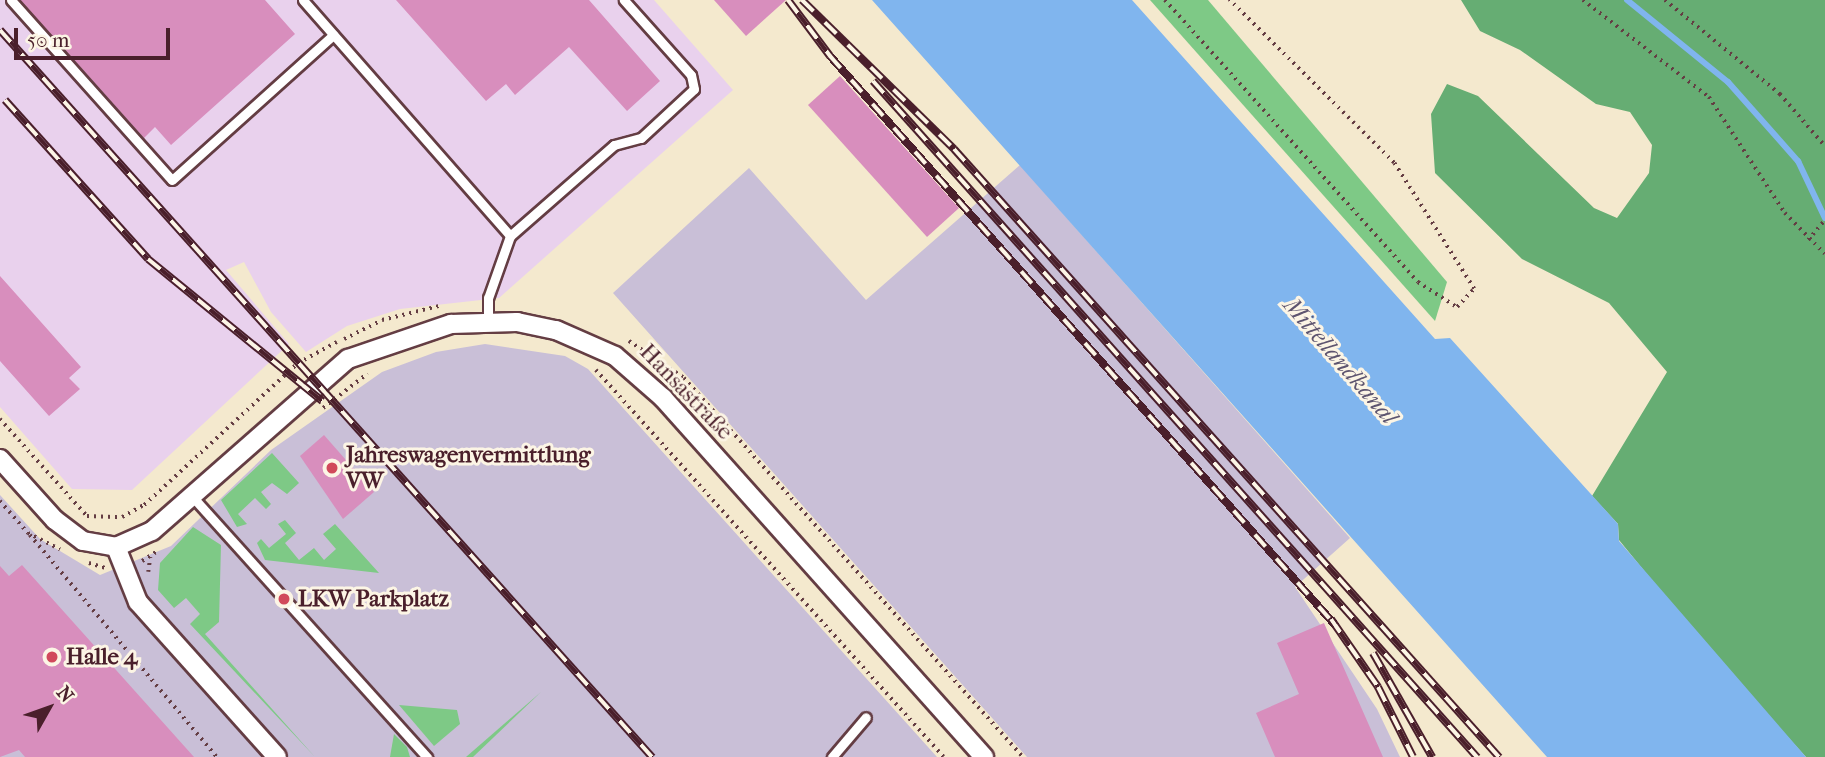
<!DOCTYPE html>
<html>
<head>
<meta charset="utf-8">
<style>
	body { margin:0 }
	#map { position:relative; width:1825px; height:757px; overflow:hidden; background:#f4e9ce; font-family:"IM FELL French Canon",serif }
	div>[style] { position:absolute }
	.built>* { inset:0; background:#e9d1ed }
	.industrial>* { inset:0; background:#c9bfd7 }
	.green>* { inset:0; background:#7ec986 }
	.forest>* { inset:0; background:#66ad73 }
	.water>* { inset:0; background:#80b5ee }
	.stream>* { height:6px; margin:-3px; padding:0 3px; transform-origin:3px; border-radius:3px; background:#80b5ee }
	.building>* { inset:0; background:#d88ebd }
	.path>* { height:3.5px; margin-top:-1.75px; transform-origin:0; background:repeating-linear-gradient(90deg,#643d43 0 2px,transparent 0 7px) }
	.roads { filter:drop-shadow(2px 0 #643d43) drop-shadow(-2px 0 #643d43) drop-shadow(0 2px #643d43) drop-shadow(0 -2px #643d43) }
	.service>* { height:9px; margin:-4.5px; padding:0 4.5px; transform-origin:4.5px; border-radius:4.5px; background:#fff }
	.minor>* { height:18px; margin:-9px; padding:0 9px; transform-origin:9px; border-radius:9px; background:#fff }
	.rail>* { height:8px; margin-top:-4px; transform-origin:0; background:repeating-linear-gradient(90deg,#fcf5e5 0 16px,#4a1f2b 0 32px); box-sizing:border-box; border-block:2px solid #4a1f2b }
	.dots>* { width:19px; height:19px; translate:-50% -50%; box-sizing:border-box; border:4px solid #fcf5e5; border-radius:50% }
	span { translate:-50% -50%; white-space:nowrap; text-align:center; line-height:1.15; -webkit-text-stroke:6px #fcf5e5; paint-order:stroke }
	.street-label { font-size:23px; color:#4a1f2b }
	.poi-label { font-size:23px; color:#4a1f2b; font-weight:700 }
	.left { translate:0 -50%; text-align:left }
	.water-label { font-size:24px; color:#5d546f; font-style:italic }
	.north { position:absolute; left:14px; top:673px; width:70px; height:70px; -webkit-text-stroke:5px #fcf5e5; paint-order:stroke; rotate:50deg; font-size:19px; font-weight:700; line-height:28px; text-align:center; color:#4a1f2b }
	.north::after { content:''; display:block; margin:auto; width:24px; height:32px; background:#4a1f2b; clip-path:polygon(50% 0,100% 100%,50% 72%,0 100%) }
	.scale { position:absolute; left:14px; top:28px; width:156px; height:32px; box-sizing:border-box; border:4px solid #4a1f2b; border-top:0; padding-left:9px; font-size:21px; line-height:24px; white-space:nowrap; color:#4a1f2b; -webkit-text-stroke:5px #fcf5e5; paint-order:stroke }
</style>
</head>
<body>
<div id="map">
	<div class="built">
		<div style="clip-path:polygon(0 0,654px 0,733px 90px,499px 298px,400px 309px,347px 326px,306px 352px,271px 312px,244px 262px,226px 270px,289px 344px,132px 490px,72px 489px,0 407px)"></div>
	</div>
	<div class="industrial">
		<div style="clip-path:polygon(1020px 165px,1350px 538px,1295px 587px,1377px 709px,1400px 757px,1027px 757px,613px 293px,749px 168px,866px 300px)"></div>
		<div style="clip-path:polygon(485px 344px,565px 356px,588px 369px,937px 757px,0 757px,0 495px,40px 539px,100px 575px,171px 546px,271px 450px,382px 372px,436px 352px)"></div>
	</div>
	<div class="green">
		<div style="clip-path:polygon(1150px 0,1208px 0,1447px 282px,1435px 321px)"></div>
		<div style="clip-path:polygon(272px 453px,299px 483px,287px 494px,272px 483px,261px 492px,271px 504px,266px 509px,255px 498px,238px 514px,247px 524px,237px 527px,221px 500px)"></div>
		<div style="clip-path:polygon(285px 520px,296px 533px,285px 543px,299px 560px,314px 548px,324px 560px,336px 549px,323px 534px,335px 524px,379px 573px,265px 560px,257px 543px,261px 539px,269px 548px,286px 534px,278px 524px)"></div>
		<div style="clip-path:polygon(193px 527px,221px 545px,219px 622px,205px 634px,315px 757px,190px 624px,200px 614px,186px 598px,174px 608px,158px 590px,160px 563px)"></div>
		<div style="clip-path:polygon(541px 692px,473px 757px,466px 757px)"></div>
		<div style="clip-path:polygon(399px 705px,457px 710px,460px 724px,434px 746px)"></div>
		<div style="clip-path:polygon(394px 734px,407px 747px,410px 757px,390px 757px)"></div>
	</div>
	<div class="forest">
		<div style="clip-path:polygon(1461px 0,1825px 0,1825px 757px,1806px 757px,1712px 654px,1619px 540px,1618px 524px,1592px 496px,1667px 372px,1609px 303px,1522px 259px,1435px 173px,1431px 114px,1447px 84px,1478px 96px,1594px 208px,1617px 218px,1649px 173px,1652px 145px,1630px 112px,1596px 104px,1520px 50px,1480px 31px)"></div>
	</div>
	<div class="water">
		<div style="clip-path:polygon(872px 0,1132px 0,1435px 339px,1450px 338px,1618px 524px,1619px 541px,1806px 757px,1547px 757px)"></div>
	</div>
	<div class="stream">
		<div style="left:1627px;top:0;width:130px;rotate:39.1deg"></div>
		<div style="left:1728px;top:82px;width:106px;rotate:48.5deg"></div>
		<div style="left:1798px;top:161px;width:63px;rotate:64.7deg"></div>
	</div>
	<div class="building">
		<div style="clip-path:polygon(20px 0,265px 0,295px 34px,171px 145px,155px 127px,144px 138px)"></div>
		<div style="clip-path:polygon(396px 0,589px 0,660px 81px,627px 111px,569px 47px,515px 95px,506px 84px,486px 101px)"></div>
		<div style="clip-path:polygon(714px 0,786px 0,746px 36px)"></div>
		<div style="clip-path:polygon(840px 76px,959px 208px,927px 237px,808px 105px)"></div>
		<div style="clip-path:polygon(0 276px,81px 367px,69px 378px,80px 389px,49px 416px,0 361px)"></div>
		<div style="clip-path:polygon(324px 435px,374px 492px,343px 519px,300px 456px)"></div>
		<div style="clip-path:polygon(22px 565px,194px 757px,25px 757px,19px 750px,0 757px,0 566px,9px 576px)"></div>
		<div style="clip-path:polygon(1324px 623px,1383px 757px,1275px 757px,1256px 713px,1299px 694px,1277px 643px)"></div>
	</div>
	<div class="path">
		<div style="left:1165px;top:0;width:379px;rotate:48.1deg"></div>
		<div style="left:1418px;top:282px;width:46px;rotate:32.7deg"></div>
		<div style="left:1457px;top:307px;width:25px;rotate:-47deg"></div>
		<div style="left:1474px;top:289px;width:149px;rotate:-122.4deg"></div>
		<div style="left:1394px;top:163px;width:232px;rotate:-135.3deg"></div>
		<div style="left:1583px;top:0;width:159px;rotate:37.6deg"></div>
		<div style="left:1709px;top:97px;width:139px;rotate:56.8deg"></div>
		<div style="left:1785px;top:213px;width:57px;rotate:45.7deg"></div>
		<div style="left:1665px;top:0;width:149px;rotate:39.3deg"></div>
		<div style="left:1780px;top:94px;width:69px;rotate:49.1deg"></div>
		<div style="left:1808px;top:240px;width:26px;rotate:-50deg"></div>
		<div style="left:344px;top:339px;width:42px;rotate:-26.6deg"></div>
		<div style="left:382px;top:320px;width:59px;rotate:-13.8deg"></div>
		<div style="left:629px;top:341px;width:66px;rotate:33.9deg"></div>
		<div style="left:684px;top:378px;width:508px;rotate:48.19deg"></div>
		<div style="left:596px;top:370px;width:520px;rotate:48.04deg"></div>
		<div style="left:323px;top:408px;width:56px;rotate:-37.7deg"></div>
		<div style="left:0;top:419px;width:130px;rotate:48.1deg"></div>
		<div style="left:87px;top:516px;width:35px;rotate:2deg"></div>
		<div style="left:122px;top:517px;width:25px;rotate:-29deg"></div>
		<div style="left:144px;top:505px;width:209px;rotate:-42.7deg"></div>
		<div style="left:298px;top:363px;width:44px;rotate:-28.3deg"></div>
		<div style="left:0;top:501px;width:43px;rotate:48.8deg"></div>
		<div style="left:28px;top:533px;width:36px;rotate:27deg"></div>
		<div style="left:30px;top:535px;width:290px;rotate:49.9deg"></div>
		<div style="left:142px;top:561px;width:17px;rotate:-33deg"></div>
		<div style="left:89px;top:563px;width:17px;rotate:17deg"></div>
		<div style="left:148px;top:572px;width:15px;rotate:-82deg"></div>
	</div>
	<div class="roads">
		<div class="service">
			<div style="left:11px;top:0;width:241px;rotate:48.2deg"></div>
			<div style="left:172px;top:180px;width:217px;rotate:-42deg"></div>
			<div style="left:303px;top:0;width:314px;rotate:48.7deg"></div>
			<div style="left:510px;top:236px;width:66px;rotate:109.5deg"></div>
			<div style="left:488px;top:298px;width:23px;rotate:90deg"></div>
			<div style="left:510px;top:236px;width:138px;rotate:-41.2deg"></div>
			<div style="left:614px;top:145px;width:28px;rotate:-15deg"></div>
			<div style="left:641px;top:138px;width:72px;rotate:-42.8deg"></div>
			<div style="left:694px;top:89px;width:14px;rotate:-102deg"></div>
			<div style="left:691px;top:75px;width:101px;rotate:-131.8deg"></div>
			<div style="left:191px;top:495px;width:353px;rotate:48deg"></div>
			<div style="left:832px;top:757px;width:52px;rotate:-49.6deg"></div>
		</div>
		<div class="minor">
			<div style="left:0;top:459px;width:82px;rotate:48deg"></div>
			<div style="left:55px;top:520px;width:35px;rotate:37deg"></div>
			<div style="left:83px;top:541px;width:34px;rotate:10deg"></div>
			<div style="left:116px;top:547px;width:39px;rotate:-24deg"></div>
			<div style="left:152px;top:531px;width:261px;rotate:-41.3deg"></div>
			<div style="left:348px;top:359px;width:109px;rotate:-18.8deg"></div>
			<div style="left:451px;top:324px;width:66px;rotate:-1.7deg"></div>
			<div style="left:517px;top:322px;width:40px;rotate:12deg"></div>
			<div style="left:556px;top:330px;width:64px;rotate:23.8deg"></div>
			<div style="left:615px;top:356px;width:64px;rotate:41.2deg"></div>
			<div style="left:663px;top:398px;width:482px;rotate:48.2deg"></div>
			<div style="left:116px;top:547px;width:59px;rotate:68.2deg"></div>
			<div style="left:138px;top:602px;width:208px;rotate:48.1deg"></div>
		</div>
	</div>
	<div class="rail">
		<div style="left:788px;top:0;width:70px;rotate:53.1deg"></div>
		<div style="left:830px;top:56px;width:762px;rotate:48.4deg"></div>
		<div style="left:802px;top:0;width:213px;rotate:44.4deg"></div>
		<div style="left:954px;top:149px;width:817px;rotate:48.13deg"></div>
		<div style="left:0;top:30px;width:977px;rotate:48.11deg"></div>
		<div style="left:873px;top:81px;width:907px;rotate:48.22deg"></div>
		<div style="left:5px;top:100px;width:214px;rotate:48deg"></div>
		<div style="left:148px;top:259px;width:225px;rotate:39.2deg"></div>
		<div style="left:1331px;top:619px;width:83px;rotate:55.3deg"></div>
		<div style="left:1378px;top:687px;width:78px;rotate:63.4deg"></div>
		<div style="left:1373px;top:653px;width:120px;rotate:60.4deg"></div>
	</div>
	<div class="dots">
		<div style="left:332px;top:468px;background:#d1495b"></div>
		<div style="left:284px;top:599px;background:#d1495b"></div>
		<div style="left:52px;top:657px;background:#d1495b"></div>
	</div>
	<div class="street-label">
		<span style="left:686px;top:392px;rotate:46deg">Hansastraße</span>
	</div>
	<div class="poi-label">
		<span class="left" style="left:346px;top:468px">Jahreswagenvermittlung<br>VW</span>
		<span class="left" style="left:298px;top:599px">LKW Parkplatz</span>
		<span class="left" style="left:66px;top:657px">Halle 4</span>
	</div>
	<div class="water-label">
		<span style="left:1340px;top:361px;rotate:49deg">Mittellandkanal</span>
	</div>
	<div class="north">N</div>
	<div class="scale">50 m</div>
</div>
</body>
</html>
